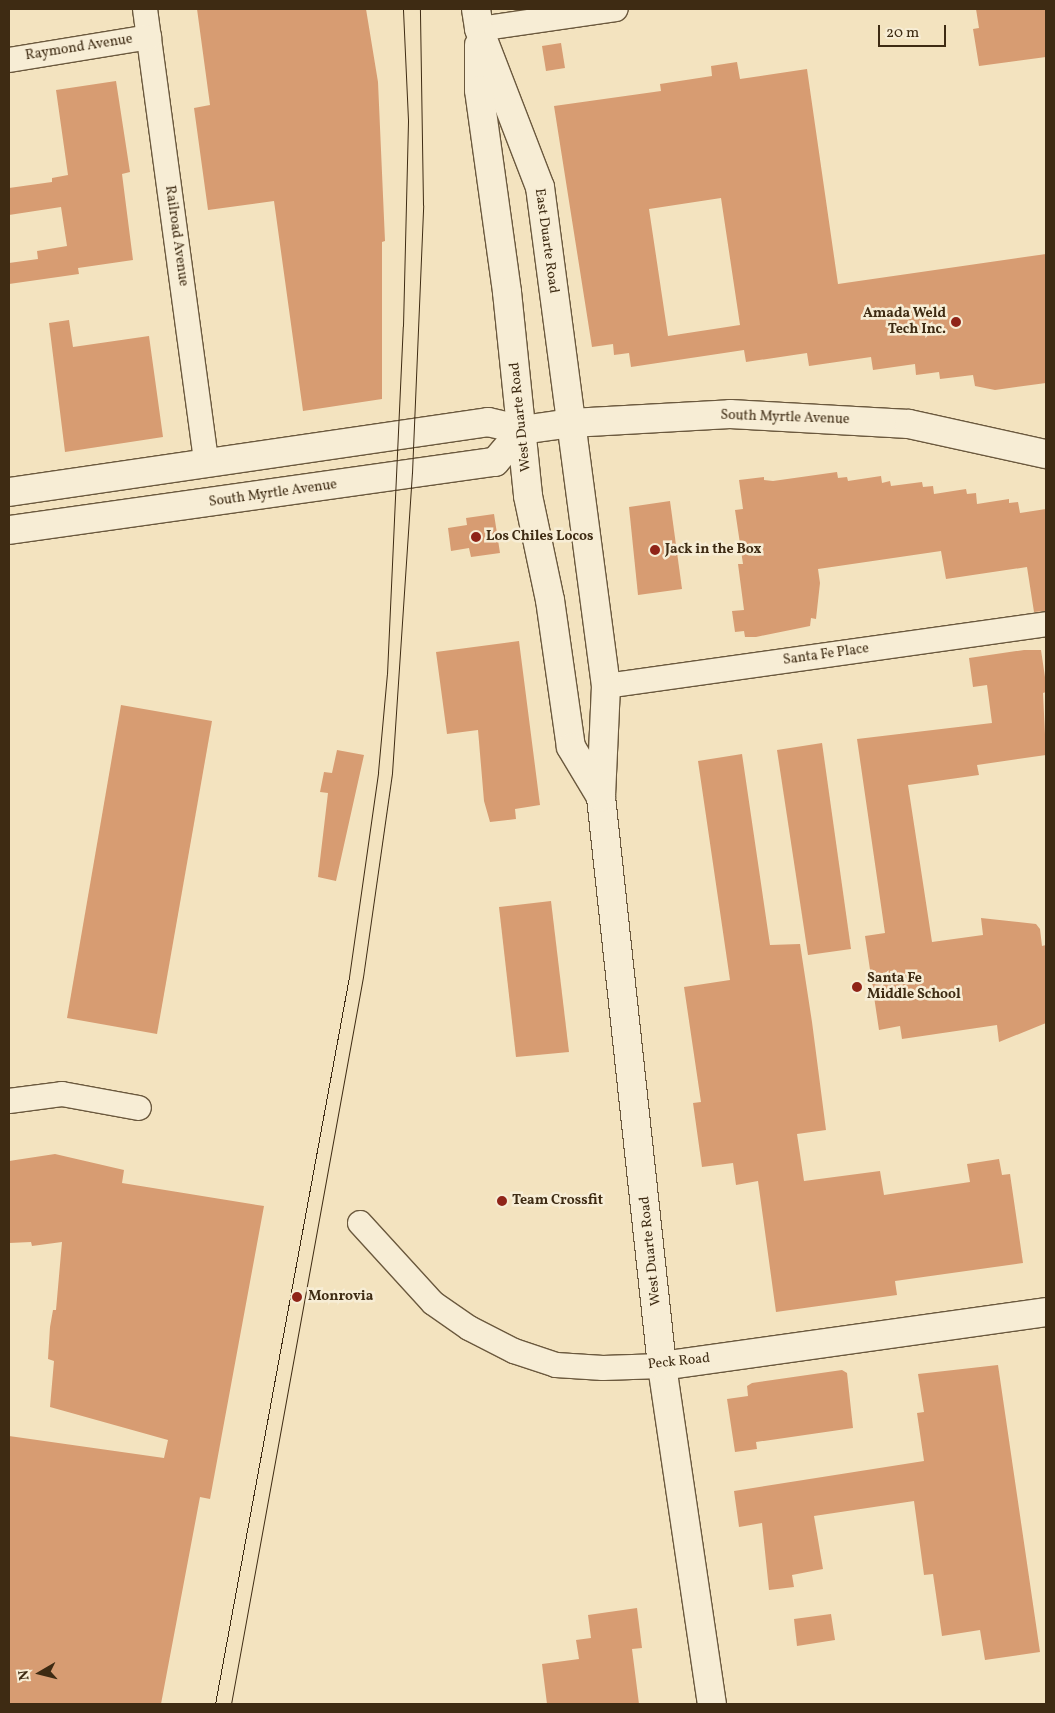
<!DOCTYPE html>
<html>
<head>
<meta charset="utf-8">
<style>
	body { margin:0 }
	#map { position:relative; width:1055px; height:1713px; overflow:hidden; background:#f3e3bf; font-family:Vollkorn,serif }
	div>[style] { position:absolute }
	.building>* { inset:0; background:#d79c72 }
	.roads { filter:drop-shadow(1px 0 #6b593e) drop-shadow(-1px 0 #6b593e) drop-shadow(0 1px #6b593e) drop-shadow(0 -1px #6b593e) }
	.street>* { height:24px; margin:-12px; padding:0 12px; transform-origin:12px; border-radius:12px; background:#f7edd5 }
	.secondary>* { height:28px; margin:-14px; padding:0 14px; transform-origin:14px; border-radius:14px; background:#f7edd5 }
	.tram>* { height:1px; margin:-0.5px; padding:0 0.5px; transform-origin:0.5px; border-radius:0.5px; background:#3e2b13 }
	.dots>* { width:14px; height:14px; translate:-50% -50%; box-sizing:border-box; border:2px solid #f7edd5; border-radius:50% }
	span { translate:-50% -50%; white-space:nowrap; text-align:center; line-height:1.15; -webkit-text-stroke:5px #f7edd5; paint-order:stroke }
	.street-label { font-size:14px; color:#3e2b13 }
	.poi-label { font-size:14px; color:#3e2b13; font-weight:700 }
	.right { translate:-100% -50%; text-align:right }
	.left { translate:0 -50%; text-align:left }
	.frame { position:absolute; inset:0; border:10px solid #3e2b13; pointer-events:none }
	.north { position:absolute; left:15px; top:1648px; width:50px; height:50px; -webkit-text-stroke:4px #f7edd5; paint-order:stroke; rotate:262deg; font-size:14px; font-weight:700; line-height:20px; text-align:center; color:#3e2b13 }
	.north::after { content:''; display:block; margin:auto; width:18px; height:22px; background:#3e2b13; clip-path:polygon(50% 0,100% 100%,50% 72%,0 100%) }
	.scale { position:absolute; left:878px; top:25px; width:68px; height:22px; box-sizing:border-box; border:2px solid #3e2b13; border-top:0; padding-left:6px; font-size:15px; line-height:18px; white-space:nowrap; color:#3e2b13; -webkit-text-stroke:4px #f7edd5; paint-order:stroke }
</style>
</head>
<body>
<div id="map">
	<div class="building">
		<div style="clip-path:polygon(197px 9px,366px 9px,378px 82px,385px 241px,382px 242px,382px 399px,303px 411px,274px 201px,208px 210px,194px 108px,210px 105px)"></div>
		<div style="clip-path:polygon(976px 9px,1046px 9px,1046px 57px,979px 66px,973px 29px,979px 28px)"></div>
		<div style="clip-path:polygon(561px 43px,565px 68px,546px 71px,542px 46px)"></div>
		<div style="clip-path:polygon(evenodd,737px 62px,740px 79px,807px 69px,838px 284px,1046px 254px,1046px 383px,995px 390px,975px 386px,973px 375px,940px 379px,939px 372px,916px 375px,915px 364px,873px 370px,871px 357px,809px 366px,807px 353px,746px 362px,744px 350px,631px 367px,629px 353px,614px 355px,613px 344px,592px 347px,554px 106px,661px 91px,660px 84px,712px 76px,711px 66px,737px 62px,721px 198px,740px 325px,668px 336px,649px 209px,721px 198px)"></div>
		<div style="clip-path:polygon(116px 81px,130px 172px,122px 174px,133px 260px,78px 268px,79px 274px,9px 284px,9px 263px,38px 259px,37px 251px,67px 246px,61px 207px,9px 215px,9px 188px,52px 182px,52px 178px,68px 175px,56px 90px)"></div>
		<div style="clip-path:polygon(69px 320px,73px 347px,149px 336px,163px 437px,65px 452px,49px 323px)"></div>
		<div style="clip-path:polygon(837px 472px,838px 478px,847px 477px,848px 481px,881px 476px,882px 483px,890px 481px,891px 486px,922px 482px,923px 487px,933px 486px,934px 494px,966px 489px,967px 494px,976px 493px,977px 504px,1009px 499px,1009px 503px,1018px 502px,1020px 513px,1046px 509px,1046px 611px,1034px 612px,1027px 567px,946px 579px,941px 551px,818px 569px,820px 583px,816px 619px,811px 618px,810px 626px,756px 637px,745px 637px,744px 631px,735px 632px,732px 611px,744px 610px,738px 564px,743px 564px,735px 510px,743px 509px,739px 480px,764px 477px,764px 480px,773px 481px)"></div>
		<div style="clip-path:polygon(670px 501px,682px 589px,638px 595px,629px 507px)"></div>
		<div style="clip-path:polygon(494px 514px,500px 553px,471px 557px,469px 548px,451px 551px,448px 528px,467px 525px,466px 518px)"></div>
		<div style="clip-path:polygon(519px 641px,540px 805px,515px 809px,516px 819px,490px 822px,484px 801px,478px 730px,447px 734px,436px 652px)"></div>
		<div style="clip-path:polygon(1024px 650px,1041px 650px,1046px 684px,1046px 692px,1043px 693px,1046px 755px,977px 765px,979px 775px,908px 785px,932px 942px,983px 935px,981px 918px,1036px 924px,1040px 929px,1042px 946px,1046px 945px,1046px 1023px,999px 1042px,997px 1025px,902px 1039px,900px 1026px,879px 1030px,865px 936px,885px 933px,857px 739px,992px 723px,987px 685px,973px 687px,969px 658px)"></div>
		<div style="clip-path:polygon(121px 705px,212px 721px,157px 1034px,67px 1018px)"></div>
		<div style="clip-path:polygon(822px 743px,851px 949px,808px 955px,777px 750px)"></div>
		<div style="clip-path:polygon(337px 750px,364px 755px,336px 881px,318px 877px,328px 793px,320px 792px,324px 772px,332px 773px)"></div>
		<div style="clip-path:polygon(742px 754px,770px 945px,800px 944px,812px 1022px,826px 1130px,797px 1134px,804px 1181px,880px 1171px,884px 1195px,970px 1182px,967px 1164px,999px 1159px,1002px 1175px,1010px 1174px,1023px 1263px,895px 1281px,897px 1295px,776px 1312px,758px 1181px,736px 1185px,733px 1163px,702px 1167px,693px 1103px,701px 1102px,684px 987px,730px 980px,698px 761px)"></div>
		<div style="clip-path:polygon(551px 901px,569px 1052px,516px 1057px,499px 907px)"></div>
		<div style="clip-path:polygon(55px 1154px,124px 1170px,122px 1183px,264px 1206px,210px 1499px,200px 1497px,161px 1704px,9px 1704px,9px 1436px,164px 1458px,168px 1440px,50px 1407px,54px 1361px,48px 1359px,50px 1327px,53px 1310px,56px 1310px,62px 1242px,32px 1246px,31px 1242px,9px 1243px,9px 1161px)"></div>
		<div style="clip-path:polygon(998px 1365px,1040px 1652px,985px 1660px,980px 1630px,942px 1636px,933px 1574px,924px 1575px,914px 1501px,814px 1516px,823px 1569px,792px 1575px,794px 1587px,769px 1590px,762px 1523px,739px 1527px,734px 1491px,924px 1461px,917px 1413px,924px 1412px,918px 1374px)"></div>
		<div style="clip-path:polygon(842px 1370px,847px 1373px,853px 1428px,756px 1442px,757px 1449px,735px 1452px,727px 1399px,748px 1396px,747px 1386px,752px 1383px)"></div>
		<div style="clip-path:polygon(637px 1608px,642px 1648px,632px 1649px,639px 1704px,547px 1704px,542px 1664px,579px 1659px,576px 1640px,591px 1638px,588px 1615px)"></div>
		<div style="clip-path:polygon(831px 1614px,835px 1640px,797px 1646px,794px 1619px)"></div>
	</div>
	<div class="roads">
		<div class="street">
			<div style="left:145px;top:9px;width:458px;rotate:82.3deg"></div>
			<div style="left:479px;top:29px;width:138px;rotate:-8.3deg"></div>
			<div style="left:9px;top:60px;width:142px;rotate:-9.3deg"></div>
			<div style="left:606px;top:686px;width:444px;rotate:-8deg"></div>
			<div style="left:9px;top:1101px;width:53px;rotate:-7.5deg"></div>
			<div style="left:62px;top:1094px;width:78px;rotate:10.3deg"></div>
			<div style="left:360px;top:1223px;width:108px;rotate:47.6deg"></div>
			<div style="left:433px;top:1303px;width:44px;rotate:34.8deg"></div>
			<div style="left:469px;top:1328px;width:51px;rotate:27.1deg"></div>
			<div style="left:514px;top:1351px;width:44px;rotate:18.4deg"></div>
			<div style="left:556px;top:1365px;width:47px;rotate:3.7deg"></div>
			<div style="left:603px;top:1368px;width:59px;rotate:-1.9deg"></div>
		</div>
		<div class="secondary">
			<div style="left:476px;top:9px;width:20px;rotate:81deg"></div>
			<div style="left:479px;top:29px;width:169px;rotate:68.9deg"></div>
			<div style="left:540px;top:187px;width:503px;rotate:82.47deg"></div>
			<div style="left:606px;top:686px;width:111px;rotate:92.6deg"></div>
			<div style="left:601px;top:797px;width:572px;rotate:83.88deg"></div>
			<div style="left:662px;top:1366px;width:342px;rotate:81.6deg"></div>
			<div style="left:479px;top:45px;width:45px;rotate:90deg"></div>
			<div style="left:479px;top:90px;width:204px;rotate:82.1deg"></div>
			<div style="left:507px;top:292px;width:205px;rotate:84.1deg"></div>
			<div style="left:528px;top:496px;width:106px;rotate:78.1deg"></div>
			<div style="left:550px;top:600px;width:148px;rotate:81.9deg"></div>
			<div style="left:571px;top:747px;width:58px;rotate:59deg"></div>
			<div style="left:9px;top:492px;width:484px;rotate:-8.3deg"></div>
			<div style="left:488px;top:422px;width:35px;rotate:13deg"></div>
			<div style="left:522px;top:430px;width:49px;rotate:-8.1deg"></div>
			<div style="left:571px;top:423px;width:159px;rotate:-3.2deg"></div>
			<div style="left:730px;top:414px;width:179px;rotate:3.2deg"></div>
			<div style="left:909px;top:424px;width:140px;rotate:12.4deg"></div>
			<div style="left:9px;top:530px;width:491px;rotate:-8deg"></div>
			<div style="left:495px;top:462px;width:42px;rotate:-49.8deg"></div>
			<div style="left:662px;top:1366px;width:388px;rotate:-8deg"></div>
		</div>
	</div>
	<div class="tram">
		<div style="left:215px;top:1704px;width:739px;rotate:-79.56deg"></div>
		<div style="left:349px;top:977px;width:207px;rotate:-81.9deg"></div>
		<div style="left:378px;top:772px;width:98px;rotate:-84.8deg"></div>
		<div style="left:387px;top:674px;width:348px;rotate:-87.4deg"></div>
		<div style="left:403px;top:326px;width:206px;rotate:-88.6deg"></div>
		<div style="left:408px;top:120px;width:111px;rotate:-92.6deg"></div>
		<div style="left:231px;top:1704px;width:739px;rotate:-79.71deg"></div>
		<div style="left:363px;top:977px;width:206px;rotate:-81.9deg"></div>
		<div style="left:392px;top:773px;width:301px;rotate:-86.2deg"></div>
		<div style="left:412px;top:473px;width:268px;rotate:-87.6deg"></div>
		<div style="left:423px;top:205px;width:196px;rotate:-90.9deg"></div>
	</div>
	<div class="dots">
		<div style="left:956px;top:322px;background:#8f2418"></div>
		<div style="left:476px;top:537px;background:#8f2418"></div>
		<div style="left:655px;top:550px;background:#8f2418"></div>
		<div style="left:857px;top:987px;background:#8f2418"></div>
		<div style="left:502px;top:1201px;background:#8f2418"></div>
		<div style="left:297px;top:1297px;background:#8f2418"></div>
	</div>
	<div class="street-label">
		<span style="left:79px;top:48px;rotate:-9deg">Raymond Avenue</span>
		<span style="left:176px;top:236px;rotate:82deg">Railroad Avenue</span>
		<span style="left:546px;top:241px;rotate:82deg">East Duarte Road</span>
		<span style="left:521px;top:417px;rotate:-96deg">West Duarte Road</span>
		<span style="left:785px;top:418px;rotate:2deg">South Myrtle Avenue</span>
		<span style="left:273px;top:494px;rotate:-8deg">South Myrtle Avenue</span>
		<span style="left:826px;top:655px;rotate:-8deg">Santa Fe Place</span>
		<span style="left:651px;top:1251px;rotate:-96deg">West Duarte Road</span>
		<span style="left:679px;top:1362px;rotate:-6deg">Peck Road</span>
	</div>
	<div class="poi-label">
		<span class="right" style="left:946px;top:322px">Amada Weld<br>Tech Inc.</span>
		<span class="left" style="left:486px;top:537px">Los Chiles Locos</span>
		<span class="left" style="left:665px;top:550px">Jack in the Box</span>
		<span class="left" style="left:867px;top:987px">Santa Fe<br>Middle School</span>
		<span class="left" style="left:512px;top:1201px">Team Crossfit</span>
		<span class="left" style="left:308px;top:1297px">Monrovia</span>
	</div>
	<div class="frame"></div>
	<div class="north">N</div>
	<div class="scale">20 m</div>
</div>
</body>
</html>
